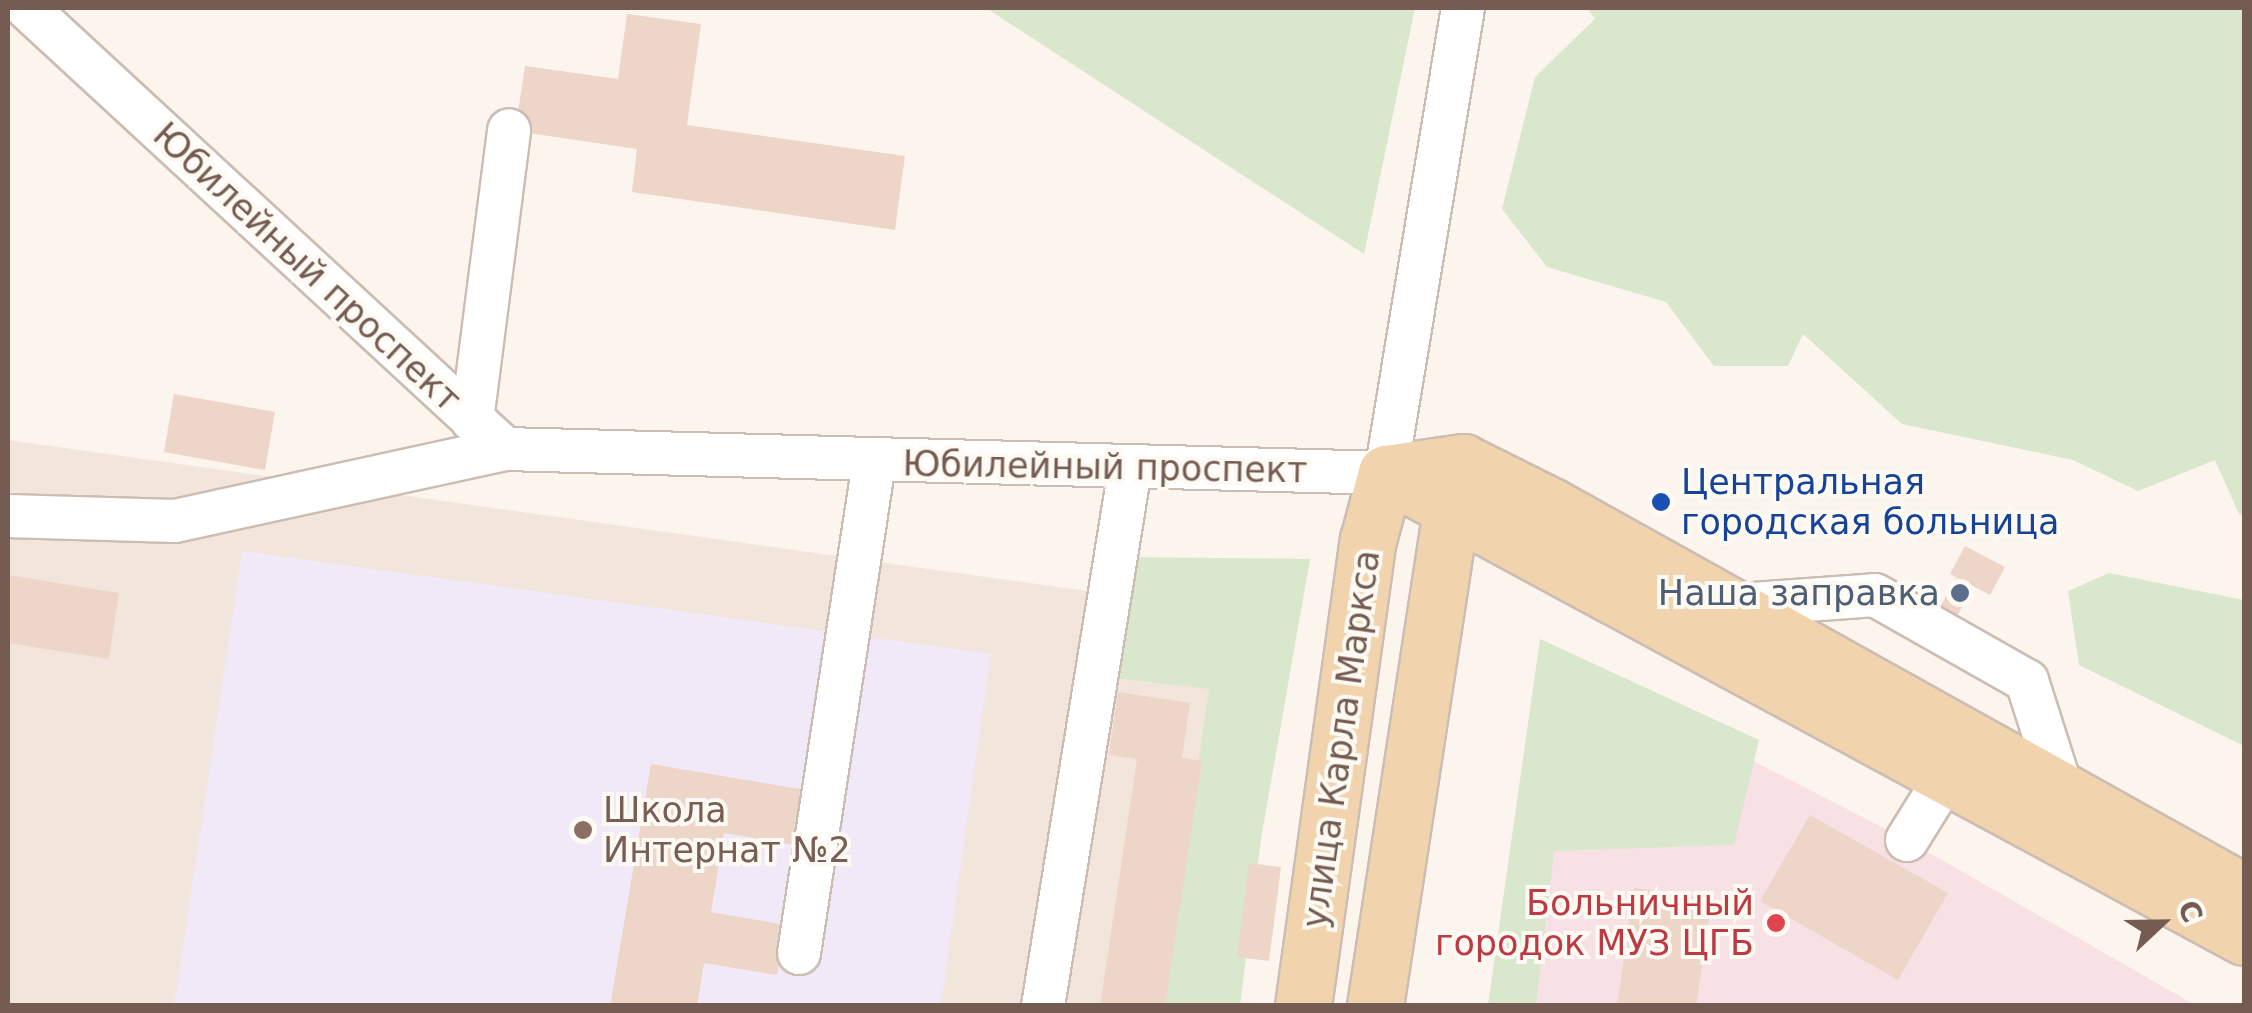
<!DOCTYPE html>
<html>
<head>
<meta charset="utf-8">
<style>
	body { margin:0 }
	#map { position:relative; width:2252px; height:1013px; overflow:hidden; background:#fbf5ed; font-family:"DejaVu Sans",sans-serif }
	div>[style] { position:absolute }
	.residential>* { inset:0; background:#f2e6dc }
	.education>* { inset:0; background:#f1e9f7 }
	.medical>* { inset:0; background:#f7e1e5 }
	.green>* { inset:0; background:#d9e7cc }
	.building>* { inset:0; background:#edd5c8 }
	.roads { filter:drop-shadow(2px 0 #ccbdb3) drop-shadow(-2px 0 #ccbdb3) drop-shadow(0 2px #ccbdb3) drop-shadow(0 -2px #ccbdb3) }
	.minor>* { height:42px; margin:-21px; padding:0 21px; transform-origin:21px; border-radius:21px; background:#fff }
	.major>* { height:55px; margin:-27.5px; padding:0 27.5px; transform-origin:27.5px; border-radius:27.5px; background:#f1d4ae }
	.dots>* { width:28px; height:28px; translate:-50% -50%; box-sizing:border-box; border:5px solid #fdf9f3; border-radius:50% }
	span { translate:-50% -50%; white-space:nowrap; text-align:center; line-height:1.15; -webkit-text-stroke:8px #fdf9f3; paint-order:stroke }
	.street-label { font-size:35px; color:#745c52 }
	.transit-label { font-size:35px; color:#164399 }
	.left { translate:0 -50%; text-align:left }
	.service-label { font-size:35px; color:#4e5e75 }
	.right { translate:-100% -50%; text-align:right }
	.education-label { font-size:35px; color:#785e54 }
	.health-label { font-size:35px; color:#be3a42 }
	.frame { position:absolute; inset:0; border:10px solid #745c52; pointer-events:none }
	.north { position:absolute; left:2112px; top:873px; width:100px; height:100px; -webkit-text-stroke:8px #fdf9f3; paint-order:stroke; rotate:68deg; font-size:28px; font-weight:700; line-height:40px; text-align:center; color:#745c52 }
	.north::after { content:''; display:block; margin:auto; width:35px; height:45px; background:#745c52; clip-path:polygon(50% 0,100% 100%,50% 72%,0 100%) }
</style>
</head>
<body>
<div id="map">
	<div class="residential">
		<div style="clip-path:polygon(8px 440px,1258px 615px,1205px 1005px,8px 1006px)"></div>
	</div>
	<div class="education">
		<div style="clip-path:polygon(242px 551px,991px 654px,941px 1005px,174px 1006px)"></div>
	</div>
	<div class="medical">
		<div style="clip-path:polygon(1531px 722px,1736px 752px,1907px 840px,2195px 1005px,1489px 1006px)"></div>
	</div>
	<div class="green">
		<div style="clip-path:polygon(986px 8px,1415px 8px,1364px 254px)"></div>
		<div style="clip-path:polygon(1587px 8px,2244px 8px,2244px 515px,2239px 514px,2215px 460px,2138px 491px,2073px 460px,1902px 424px,1803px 334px,1788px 366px,1714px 366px,1666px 302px,1547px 267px,1502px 209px,1535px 77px,1595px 19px)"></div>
		<div style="clip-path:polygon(1120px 557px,1310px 559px,1261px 839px,1240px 1005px,1163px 1005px,1209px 689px,1106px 677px)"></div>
		<div style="clip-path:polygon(2109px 573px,2244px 600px,2244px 746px,2079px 665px,2068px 591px)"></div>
		<div style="clip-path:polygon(1540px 639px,1759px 740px,1734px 845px,1554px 851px,1536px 1005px,1488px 1005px)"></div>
	</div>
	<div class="building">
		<div style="clip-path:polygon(627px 14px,701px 24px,687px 125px,905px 156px,895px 230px,632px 192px,637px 149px,515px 131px,525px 66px,618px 79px)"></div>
		<div style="clip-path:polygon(174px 394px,275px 412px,265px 470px,164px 452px)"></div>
		<div style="clip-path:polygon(1965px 546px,2005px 567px,1990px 595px,1950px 574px)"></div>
		<div style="clip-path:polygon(8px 575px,119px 593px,109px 659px,8px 643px)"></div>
		<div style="clip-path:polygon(1956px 578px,1973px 588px,1957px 616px,1989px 633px,1976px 657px,1920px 596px,1940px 607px)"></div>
		<div style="clip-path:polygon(1118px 692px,1190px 703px,1182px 758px,1202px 761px,1165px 1006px,1100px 1006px,1137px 759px,1109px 755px)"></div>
		<div style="clip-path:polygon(651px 764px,805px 790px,795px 845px,724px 833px,711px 912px,786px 925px,777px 975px,704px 963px,697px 1006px,610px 1006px)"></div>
		<div style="clip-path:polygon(1810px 815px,1948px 893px,1898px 980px,1760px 901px)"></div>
		<div style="clip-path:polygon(1249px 863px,1281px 867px,1269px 961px,1237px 957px)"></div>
		<div style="clip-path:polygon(1634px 888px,1712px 899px,1696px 1006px,1617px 1006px)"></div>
	</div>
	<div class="roads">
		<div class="minor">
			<div style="left:27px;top:8px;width:650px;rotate:42.69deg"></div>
			<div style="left:472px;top:420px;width:292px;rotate:-82.7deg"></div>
			<div style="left:8px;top:516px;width:167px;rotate:1.7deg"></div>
			<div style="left:175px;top:521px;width:338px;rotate:-12.3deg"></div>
			<div style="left:505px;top:449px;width:881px;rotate:1.56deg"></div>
			<div style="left:1386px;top:473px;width:471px;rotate:-80.6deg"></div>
			<div style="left:1726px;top:606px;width:149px;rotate:-4.2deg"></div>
			<div style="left:1875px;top:595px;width:175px;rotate:29.5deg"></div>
			<div style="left:2027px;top:681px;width:119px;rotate:72.3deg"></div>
			<div style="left:1907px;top:840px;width:74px;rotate:-58.2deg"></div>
			<div style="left:799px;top:953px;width:497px;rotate:-81.3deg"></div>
			<div style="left:1043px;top:1006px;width:544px;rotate:-80.8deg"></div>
		</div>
		<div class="major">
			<div style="left:1386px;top:473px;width:975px;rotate:28.4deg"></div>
			<div style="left:1386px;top:473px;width:78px;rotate:-8.1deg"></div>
			<div style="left:1463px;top:462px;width:98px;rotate:26.6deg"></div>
			<div style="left:1551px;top:506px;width:793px;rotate:29.12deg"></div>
			<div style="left:1303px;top:1006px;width:471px;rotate:-82.1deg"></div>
			<div style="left:1368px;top:540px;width:69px;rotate:-75deg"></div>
			<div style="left:1375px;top:1006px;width:502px;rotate:-81.29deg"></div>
		</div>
	</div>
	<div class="dots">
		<div style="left:1661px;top:502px;background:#1a4fb4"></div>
		<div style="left:1960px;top:593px;background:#5c6f8a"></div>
		<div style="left:583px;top:830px;background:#8d6e63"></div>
		<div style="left:1776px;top:923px;background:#e0444e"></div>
	</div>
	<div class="street-label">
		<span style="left:307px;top:267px;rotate:43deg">Юбилейный проспект</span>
		<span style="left:1105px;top:467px;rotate:1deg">Юбилейный проспект</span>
		<span style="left:1341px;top:739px;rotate:-82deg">улица Карла Маркса</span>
	</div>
	<div class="transit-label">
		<span class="left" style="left:1681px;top:502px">Центральная<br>городская больница</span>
	</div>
	<div class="service-label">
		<span class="right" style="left:1940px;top:593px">Наша заправка</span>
	</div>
	<div class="education-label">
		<span class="left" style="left:603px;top:830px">Школа<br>Интернат №2</span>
	</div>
	<div class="health-label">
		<span class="right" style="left:1754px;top:923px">Больничный<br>городок МУЗ ЦГБ</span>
	</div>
	<div class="frame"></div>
	<div class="north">С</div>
</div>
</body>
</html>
